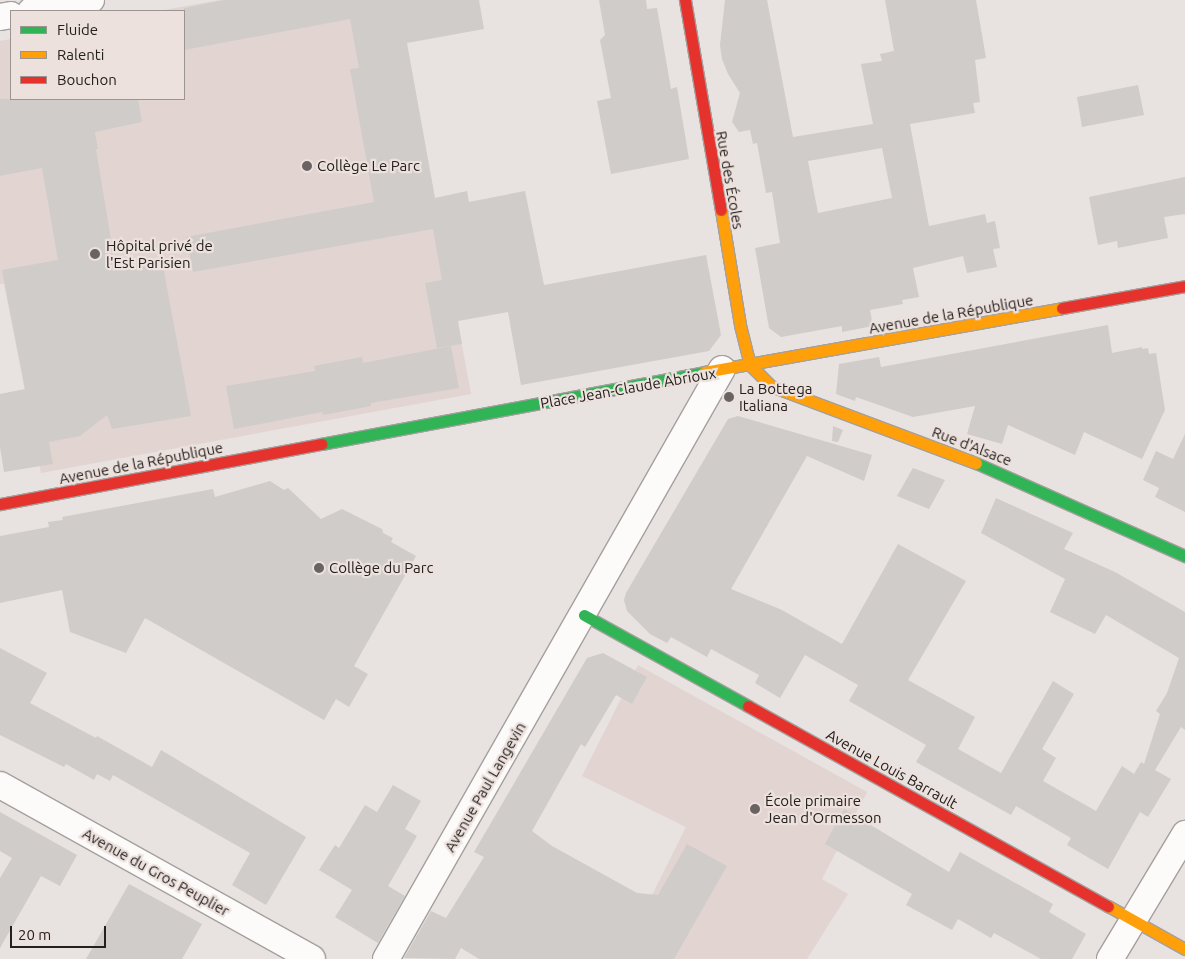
<!DOCTYPE html>
<html>
<head>
<meta charset="utf-8">
<style>
	body { margin:0 }
	#map { position:relative; width:1185px; height:959px; overflow:hidden; background:#e8e2e0; font-family:Ubuntu,sans-serif }
	div>[style] { position:absolute }
	.built>* { inset:0; background:#e2d4d1 }
	.building>* { inset:0; background:#d0ccca }
	.roads { filter:drop-shadow(1px 0 #a4a09e) drop-shadow(-1px 0 #a4a09e) drop-shadow(0 1px #a4a09e) drop-shadow(0 -1px #a4a09e) }
	.street>* { height:26px; margin:-13px; padding:0 13px; transform-origin:13px; border-radius:13px; background:#fcfbfa }
	.fast>* { height:11px; margin:-5.5px; padding:0 5.5px; transform-origin:5.5px; border-radius:5.5px; background:#30b455 }
	.slow>* { height:11px; margin:-5.5px; padding:0 5.5px; transform-origin:5.5px; border-radius:5.5px; background:#ff9f0a }
	.jam>* { height:11px; margin:-5.5px; padding:0 5.5px; transform-origin:5.5px; border-radius:5.5px; background:#e5322d }
	.dots>* { width:14px; height:14px; translate:-50% -50%; box-sizing:border-box; border:2px solid #ece1dd; border-radius:50% }
	span { translate:-50% -50%; white-space:nowrap; text-align:center; line-height:1.15; -webkit-text-stroke:4.5px #ece1dd; paint-order:stroke }
	.poi-label { font-size:15px; color:#24201e }
	.left { translate:0 -50%; text-align:left }
	.street-label { font-size:15px; color:#24201e }
	.legend { position:absolute; left:10px; top:10px; width:175px; height:90px; box-sizing:border-box; background:#ece1dd; border:1px solid #9c9491; margin:0; padding:6px 9px; list-style:none; font-size:15px; color:#24201e }
	.legend li { display:flex; align-items:center; gap:10px; height:25px }
	.legend b { width:25px; border:1px solid #9c9491 }
	.scale { position:absolute; left:10px; top:926px; width:96px; height:22px; box-sizing:border-box; border:2px solid #24201e; border-top:0; padding-left:6px; font-size:15px; line-height:18px; white-space:nowrap; color:#24201e; -webkit-text-stroke:4px #ece1dd; paint-order:stroke }
</style>
</head>
<body>
<div id="map">
	<div class="built">
		<div style="clip-path:polygon(220px 0,398px 0,471px 394px,41px 473px,4px 284px,0 284px,0 41px,11px 39px,11px 99px,184px 99px,184px 11px,158px 11px)"></div>
		<div style="clip-path:polygon(638px 665px,867px 792px,822px 879px,848px 894px,807px 959px,620px 959px,686px 827px,582px 776px)"></div>
	</div>
	<div class="building">
		<div style="clip-path:polygon(224px 0,479px 0,484px 29px,407px 43px,435px 198px,467px 191px,469px 202px,525px 191px,544px 285px,706px 255px,721px 335px,709px 351px,521px 385px,508px 312px,458px 321px,462px 344px,437px 348px,425px 283px,442px 280px,433px 229px,193px 272px,186px 237px,374px 202px,350px 69px,359px 68px,350px 19px,184px 50px,184px 8px)"></div>
		<div style="clip-path:polygon(599px 0,646px 0,647px 9px,657px 8px,671px 89px,677px 87px,689px 159px,611px 174px,597px 101px,611px 98px,600px 40px,605px 35px)"></div>
		<div style="clip-path:polygon(evenodd,725px 0,767px 0,793px 137px,873px 124px,861px 64px,882px 61px,880px 54px,894px 51px,885px 0,976px 0,986px 58px,975px 60px,980px 102px,973px 103px,975px 113px,910px 124px,929px 226px,985px 214px,987px 223px,995px 221px,1000px 248px,993px 249px,997px 267px,967px 273px,963px 256px,913px 268px,919px 297px,902px 300px,903px 304px,870px 310px,873px 326px,842px 332px,842px 326px,781px 337px,769px 328px,755px 248px,780px 243px,772px 192px,766px 193px,757px 143px,753px 144px,750px 130px,739px 132px,732px 122px,740px 93px,728px 74px,722px 59px,720px 45px,725px 0,882px 148px,892px 198px,818px 213px,808px 161px,882px 148px)"></div>
		<div style="clip-path:polygon(1138px 85px,1144px 115px,1082px 127px,1077px 97px)"></div>
		<div style="clip-path:polygon(0 99px,138px 99px,142px 122px,95px 132px,98px 149px,96px 149px,116px 270px,162px 261px,191px 416px,112px 429px,107px 415px,80px 436px,49px 442px,53px 464px,4px 472px,0 447px,0 394px,25px 389px,2px 270px,58px 260px,42px 168px,0 176px)"></div>
		<div style="clip-path:polygon(1185px 177px,1185px 214px,1164px 217px,1168px 238px,1118px 248px,1117px 241px,1098px 245px,1089px 197px)"></div>
		<div style="clip-path:polygon(1108px 325px,1112px 353px,1142px 347px,1142px 349px,1148px 348px,1149px 354px,1156px 353px,1165px 410px,1142px 459px,1084px 432px,1075px 455px,1008px 425px,1002px 444px,967px 434px,975px 406px,913px 417px,856px 397px,855px 401px,836px 394px,839px 364px,879px 357px,881px 367px)"></div>
		<div style="clip-path:polygon(451px 346px,459px 388px,371px 403px,371px 406px,323px 415px,322px 412px,234px 429px,226px 386px,315px 371px,314px 366px,362px 357px,363px 363px)"></div>
		<div style="clip-path:polygon(738px 416px,872px 455px,864px 481px,807px 456px,731px 589px,780px 609px,842px 644px,898px 544px,966px 581px,908px 680px,975px 717px,958px 749px,1001px 773px,1053px 681px,1074px 694px,1042px 749px,1056px 758px,1043px 781px,1096px 811px,1122px 766px,1134px 774px,1141px 762px,1144px 764px,1160px 714px,1156px 711px,1167px 693px,1179px 658px,1106px 615px,1095px 634px,1050px 612px,1065px 579px,981px 533px,996px 498px,1073px 533px,1064px 549px,1115px 572px,1185px 612px,1185px 730px,1181px 727px,1155px 770px,1171px 779px,1148px 817px,1140px 812px,1108px 869px,1067px 845px,1071px 838px,1016px 806px,1011px 815px,916px 762px,926px 745px,849px 701px,858px 685px,805px 655px,780px 698px,755px 683px,759px 675px,711px 649px,707px 657px,671px 637px,667px 643px,650px 634px,627px 611px,624px 600px,626px 593px,728px 419px)"></div>
		<div style="clip-path:polygon(833px 426px,843px 430px,838px 442px,832px 441px)"></div>
		<div style="clip-path:polygon(1185px 434px,1185px 512px,1155px 497px,1159px 488px,1143px 480px,1156px 451px,1173px 459px)"></div>
		<div style="clip-path:polygon(913px 468px,945px 480px,929px 509px,897px 496px)"></div>
		<div style="clip-path:polygon(270px 481px,284px 490px,288px 488px,321px 519px,342px 509px,382px 529px,383px 533px,393px 538px,391px 542px,416px 556px,354px 666px,368px 674px,349px 707px,336px 699px,324px 720px,145px 618px,126px 653px,70px 632px,62px 590px,0 603px,0 536px,49px 527px,48px 522px,63px 520px,62px 517px,213px 489px,215px 497px)"></div>
		<div style="clip-path:polygon(0 648px,47px 673px,30px 703px,96px 738px,97px 736px,152px 767px,161px 750px,306px 837px,266px 905px,232px 885px,250px 853px,113px 775px,110px 781px,97px 774px,94px 780px,66px 764px,64px 767px,0 735px)"></div>
		<div style="clip-path:polygon(603px 653px,647px 677px,632px 704px,616px 695px,585px 747px,581px 744px,532px 831px,552px 846px,637px 893px,658px 895px,687px 844px,727px 866px,674px 959px,479px 959px,461px 948px,455px 959px,404px 958px,431px 911px,446px 918px,484px 857px,474px 852px,587px 658px)"></div>
		<div style="clip-path:polygon(393px 785px,421px 801px,405px 829px,417px 836px,388px 886px,405px 896px,378px 943px,335px 917px,352px 890px,319px 870px,335px 845px,339px 848px,365px 805px,377px 812px)"></div>
		<div style="clip-path:polygon(844px 809px,949px 872px,960px 852px,1053px 904px,1049px 912px,1086px 934px,1072px 959px,1041px 959px,994px 933px,991px 938px,958px 919px,952px 930px,906px 905px,912px 894px,825px 844px)"></div>
		<div style="clip-path:polygon(0 812px,77px 855px,60px 886px,41px 876px,0 948px,0 878px,12px 858px,0 851px)"></div>
		<div style="clip-path:polygon(129px 884px,202px 924px,182px 959px,86px 959px)"></div>
	</div>
	<div class="roads">
		<div class="street">
			<div style="left:31px;top:11px;width:61px;rotate:-10.4deg"></div>
			<div style="left:0;top:17px;width:11px;rotate:-10deg"></div>
			<div style="left:0;top:785px;width:357px;rotate:29.1deg"></div>
			<div style="left:386px;top:959px;width:679px;rotate:-60.34deg"></div>
			<div style="left:1110px;top:959px;width:146px;rotate:-59deg"></div>
		</div>
		<div class="fast">
			<div style="left:321px;top:444px;width:390px;rotate:-10.6deg"></div>
			<div style="left:976px;top:463px;width:229px;rotate:24deg"></div>
			<div style="left:584px;top:615px;width:188px;rotate:29deg"></div>
		</div>
		<div class="slow">
			<div style="left:721px;top:210px;width:117px;rotate:80.6deg"></div>
			<div style="left:740px;top:325px;width:41px;rotate:76deg"></div>
			<div style="left:750px;top:365px;width:30px;rotate:45deg"></div>
			<div style="left:771px;top:386px;width:219px;rotate:20.6deg"></div>
			<div style="left:704px;top:372px;width:364px;rotate:-10.1deg"></div>
			<div style="left:1108px;top:906px;width:88px;rotate:29.2deg"></div>
		</div>
		<div class="jam">
			<div style="left:685px;top:0;width:213px;rotate:80.3deg"></div>
			<div style="left:1062px;top:308px;width:125px;rotate:-10.1deg"></div>
			<div style="left:0;top:504px;width:327px;rotate:-10.6deg"></div>
			<div style="left:748px;top:706px;width:412px;rotate:29.1deg"></div>
		</div>
	</div>
	<div class="dots">
		<div style="left:307px;top:166px;background:#696462"></div>
		<div style="left:95px;top:254px;background:#696462"></div>
		<div style="left:729px;top:397px;background:#696462"></div>
		<div style="left:319px;top:568px;background:#696462"></div>
		<div style="left:755px;top:809px;background:#696462"></div>
	</div>
	<div class="poi-label">
		<span class="left" style="left:317px;top:166px">Collège Le Parc</span>
		<span class="left" style="left:106px;top:254px">Hôpital privé de<br>l'Est Parisien</span>
		<span class="left" style="left:739px;top:397px">La Bottega<br>Italiana</span>
		<span class="left" style="left:329px;top:568px">Collège du Parc</span>
		<span class="left" style="left:765px;top:809px">École primaire<br>Jean d'Ormesson</span>
	</div>
	<div class="street-label">
		<span style="left:730px;top:180px;rotate:80deg">Rue des Écoles</span>
		<span style="left:951px;top:314px;rotate:-10deg">Avenue de la République</span>
		<span style="left:628px;top:388px;rotate:-10deg">Place Jean-Claude Abrioux</span>
		<span style="left:972px;top:446px;rotate:21deg">Rue d'Alsace</span>
		<span style="left:141px;top:463px;rotate:-11deg">Avenue de la République</span>
		<span style="left:892px;top:769px;rotate:29deg">Avenue Louis Barrault</span>
		<span style="left:485px;top:787px;rotate:-60deg">Avenue Paul Langevin</span>
		<span style="left:156px;top:872px;rotate:29deg">Avenue du Gros Peuplier</span>
	</div>
	<ul class="legend">
	<li><b style="height:6px;background:#30b455"></b>Fluide</li>
	<li><b style="height:6px;background:#ff9f0a"></b>Ralenti</li>
	<li><b style="height:6px;background:#e5322d"></b>Bouchon</li>
	</ul>
	<div class="scale">20 m</div>
</div>
</body>
</html>
